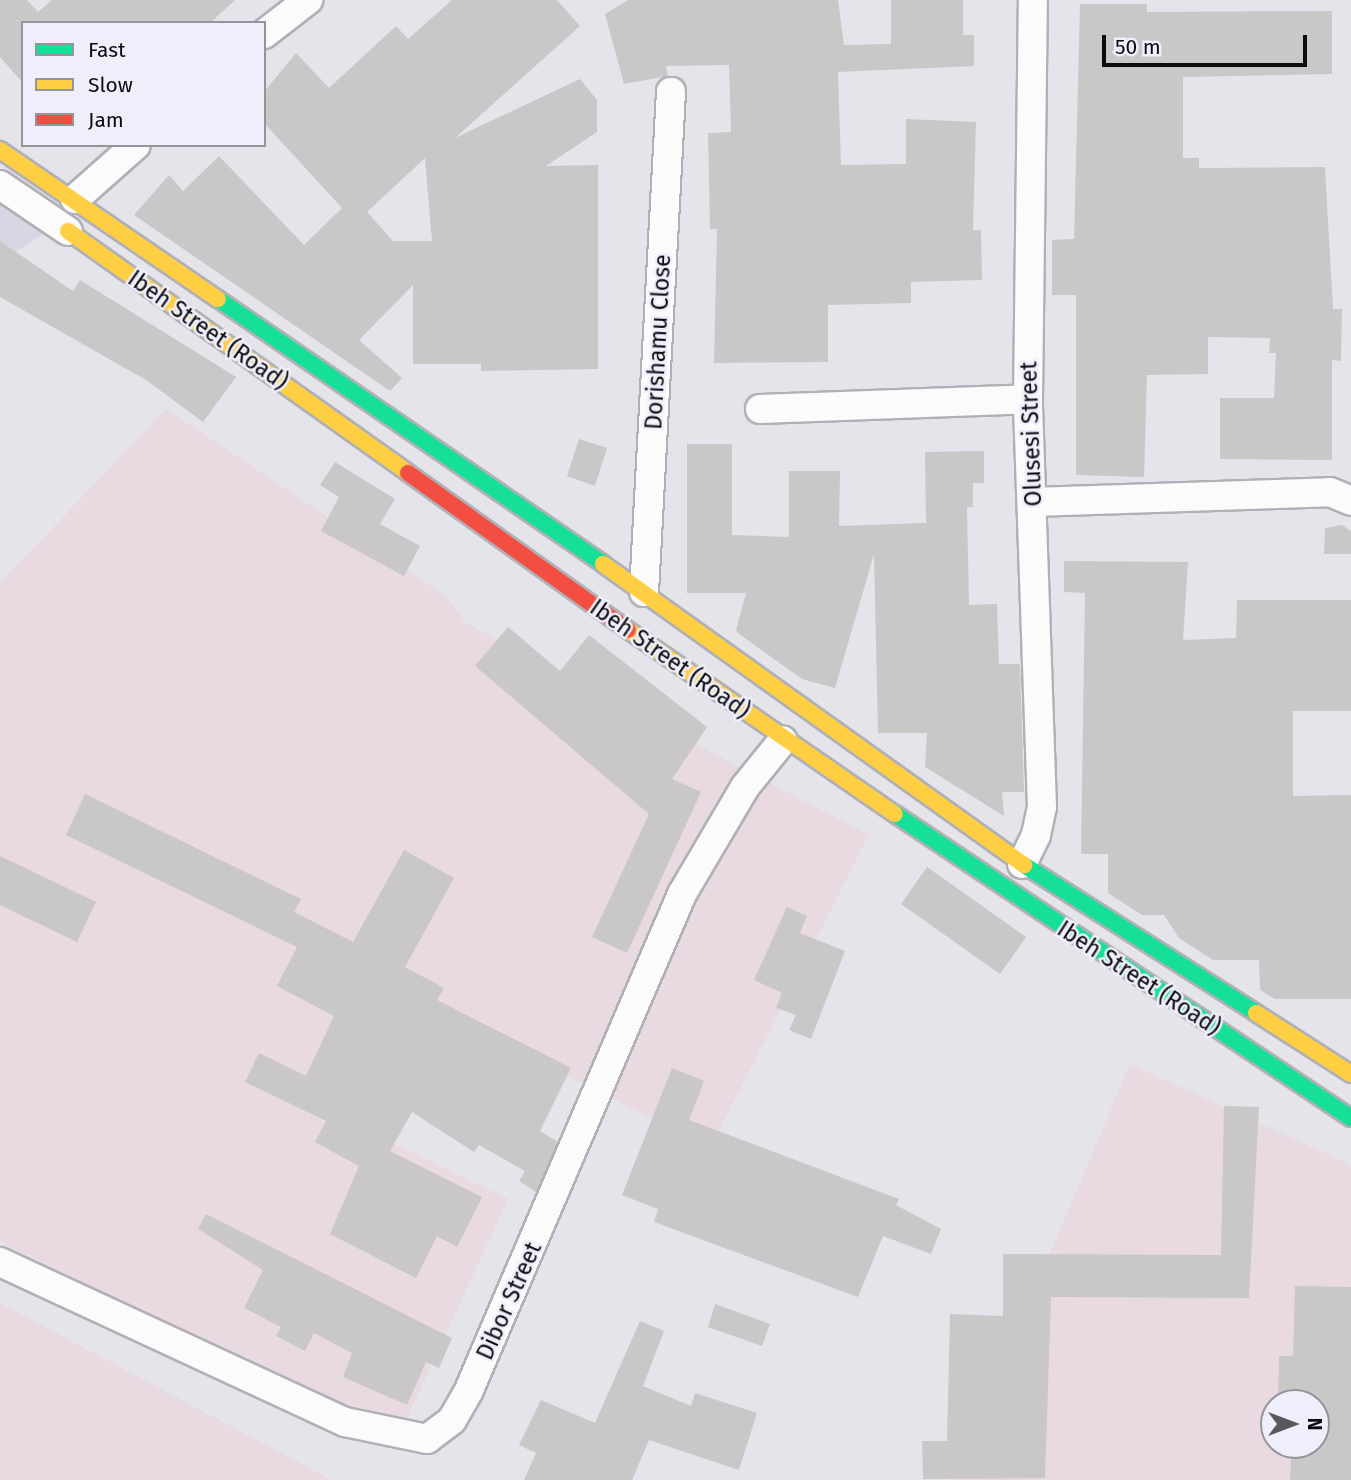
<!DOCTYPE html>
<html>
<head>
<meta charset="utf-8">
<style>
	body { margin:0 }
	#map { position:relative; width:1351px; height:1480px; overflow:hidden; background:#e5e4eb; font-family:"Fira Sans",sans-serif }
	div>[style] { position:absolute }
	.built>* { inset:0; background:#d8d6e3 }
	.education>* { inset:0; background:#e8dae0 }
	.building>* { inset:0; background:#c9c7c8 }
	.roads { filter:drop-shadow(2px 0 #b1b0b6) drop-shadow(-2px 0 #b1b0b6) drop-shadow(0 2px #b1b0b6) drop-shadow(0 -2px #b1b0b6) }
	.street>* { height:28px; margin:-14px; padding:0 14px; transform-origin:14px; border-radius:14px; background:#fbfbfc }
	.fast>* { height:16px; margin:-8px; padding:0 8px; transform-origin:8px; border-radius:8px; background:#16e098 }
	.slow>* { height:16px; margin:-8px; padding:0 8px; transform-origin:8px; border-radius:8px; background:#ffcf43 }
	.jam>* { height:16px; margin:-8px; padding:0 8px; transform-origin:8px; border-radius:8px; background:#f24e42 }
	span { translate:-50% -50%; white-space:nowrap; text-align:center; line-height:1.15; -webkit-text-stroke:5px #efeefb; paint-order:stroke }
	.street-label { font-size:23px; color:#0c0c10 }
	.legend { position:absolute; left:21px; top:21px; width:245px; height:126px; box-sizing:border-box; background:#efeefb; border:2px solid #94949d; margin:0; padding:9px 12px; list-style:none; font-size:21px; color:#0c0c10 }
	.legend li { display:flex; align-items:center; gap:14px; height:35px }
	.legend b { width:35px; border:2px solid #94949d }
	.north { position:absolute; left:1260px; top:1389px; width:70px; height:70px; box-sizing:border-box; background:#efeefb; border:2px solid #94949d; border-radius:50%; rotate:90deg; font-size:19px; font-weight:700; line-height:28px; text-align:center; color:#0c0c10 }
	.north::after { content:''; display:block; margin:auto; width:24px; height:32px; background:#58585d; clip-path:polygon(50% 0,100% 100%,50% 72%,0 100%) }
	.scale { position:absolute; left:1102px; top:35px; width:205px; height:32px; box-sizing:border-box; border:4px solid #0c0c10; border-top:0; padding-left:9px; font-size:21px; line-height:24px; white-space:nowrap; color:#0c0c10; -webkit-text-stroke:5px #efeefb; paint-order:stroke }
</style>
</head>
<body>
<div id="map">
	<div class="built">
		<div style="clip-path:polygon(0 187px,62px 222px,0 262px)"></div>
	</div>
	<div class="education">
		<div style="clip-path:polygon(166px 409px,446px 596px,466px 623px,869px 835px,711px 1147px,430px 1009px,372px 1133px,508px 1199px,399px 1436px,0 1242px,0 583px)"></div>
		<div style="clip-path:polygon(evenodd,1130px 1064px,1351px 1165px,1351px 1480px,954px 1480px,1130px 1064px,1274px 1403px,1316px 1403px,1316px 1445px,1274px 1445px,1274px 1403px)"></div>
		<div style="clip-path:polygon(0 1303px,332px 1480px,0 1480px)"></div>
	</div>
	<div class="building">
		<div style="clip-path:polygon(0 0,27px 0,38px 12px,52px 0,235px 0,210px 23px,23px 23px,23px 83px,0 57px)"></div>
		<div style="clip-path:polygon(evenodd,452px 0,557px 0,580px 26px,455px 138px,580px 79px,597px 100px,597px 132px,546px 166px,598px 165px,598px 369px,481px 371px,481px 364px,413px 364px,413px 285px,359px 340px,402px 378px,390px 391px,134px 215px,169px 175px,183px 191px,219px 156px,304px 245px,342px 208px,264px 123px,264px 92px,296px 53px,329px 88px,396px 26px,408px 39px,452px 0,425px 158px,432px 241px,393px 241px,367px 212px,425px 158px)"></div>
		<div style="clip-path:polygon(628px 0,838px 0,844px 45px,891px 44px,891px 0,963px 0,963px 35px,974px 35px,974px 66px,838px 72px,841px 165px,906px 164px,906px 119px,976px 122px,973px 230px,981px 230px,982px 280px,911px 282px,911px 303px,828px 305px,828px 362px,714px 363px,717px 229px,710px 229px,708px 133px,731px 132px,729px 65px,666px 66px,668px 76px,624px 84px,605px 14px)"></div>
		<div style="clip-path:polygon(1080px 4px,1147px 4px,1147px 12px,1332px 11px,1332px 74px,1183px 77px,1183px 158px,1199px 158px,1199px 168px,1325px 167px,1333px 309px,1342px 309px,1341px 361px,1332px 360px,1332px 460px,1220px 459px,1220px 398px,1274px 398px,1276px 353px,1269px 353px,1270px 338px,1208px 337px,1208px 374px,1147px 375px,1144px 477px,1076px 475px,1076px 295px,1052px 295px,1052px 240px,1074px 239px)"></div>
		<div style="clip-path:polygon(0 241px,73px 291px,80px 280px,236px 377px,203px 422px,146px 380px,0 297px)"></div>
		<div style="clip-path:polygon(579px 439px,607px 448px,595px 486px,567px 476px)"></div>
		<div style="clip-path:polygon(687px 444px,732px 444px,732px 535px,789px 537px,789px 471px,840px 471px,839px 526px,926px 523px,925px 452px,984px 451px,984px 483px,973px 483px,973px 507px,967px 507px,969px 605px,997px 604px,999px 664px,1020px 664px,1024px 792px,1002px 792px,1004px 816px,925px 767px,927px 733px,878px 733px,874px 554px,835px 688px,802px 679px,739px 634px,736px 630px,746px 593px,687px 593px)"></div>
		<div style="clip-path:polygon(335px 462px,395px 499px,380px 524px,420px 546px,404px 576px,321px 531px,339px 497px,320px 485px)"></div>
		<div style="clip-path:polygon(1342px 525px,1351px 531px,1351px 554px,1324px 554px,1325px 528px)"></div>
		<div style="clip-path:polygon(1064px 561px,1188px 562px,1183px 640px,1236px 638px,1237px 600px,1351px 600px,1351px 711px,1293px 711px,1293px 796px,1351px 795px,1351px 999px,1275px 999px,1260px 990px,1259px 960px,1213px 960px,1179px 938px,1164px 915px,1142px 915px,1108px 893px,1108px 854px,1081px 854px,1085px 593px,1064px 592px)"></div>
		<div style="clip-path:polygon(508px 627px,560px 671px,589px 635px,707px 727px,672px 779px,701px 792px,627px 953px,592px 937px,649px 814px,475px 666px)"></div>
		<div style="clip-path:polygon(85px 794px,301px 899px,294px 912px,353px 942px,404px 850px,454px 878px,405px 967px,444px 988px,437px 1000px,571px 1068px,540px 1131px,558px 1142px,536px 1192px,519px 1181px,525px 1171px,479px 1145px,474px 1152px,412px 1112px,390px 1151px,482px 1197px,457px 1247px,437px 1236px,416px 1278px,330px 1234px,359px 1166px,315px 1142px,326px 1121px,245px 1082px,259px 1053px,306px 1076px,334px 1016px,277px 986px,297px 947px,66px 835px)"></div>
		<div style="clip-path:polygon(0 856px,96px 902px,77px 942px,0 905px)"></div>
		<div style="clip-path:polygon(927px 867px,1026px 937px,1000px 974px,901px 904px)"></div>
		<div style="clip-path:polygon(787px 907px,807px 916px,800px 933px,845px 951px,811px 1039px,789px 1030px,796px 1015px,776px 1008px,782px 993px,754px 980px)"></div>
		<div style="clip-path:polygon(672px 1068px,704px 1081px,689px 1120px,899px 1199px,896px 1205px,941px 1229px,931px 1254px,883px 1236px,858px 1297px,654px 1222px,658px 1209px,622px 1195px)"></div>
		<div style="clip-path:polygon(1224px 1106px,1259px 1107px,1249px 1298px,1051px 1297px,1045px 1478px,923px 1479px,922px 1441px,947px 1441px,950px 1314px,1003px 1316px,1003px 1254px,1221px 1255px)"></div>
		<div style="clip-path:polygon(206px 1214px,452px 1338px,439px 1368px,426px 1362px,407px 1405px,343px 1377px,352px 1353px,314px 1333px,305px 1351px,276px 1336px,281px 1327px,244px 1308px,263px 1270px,198px 1229px)"></div>
		<div style="clip-path:polygon(1295px 1286px,1351px 1287px,1351px 1480px,1290px 1480px,1292px 1445px,1316px 1445px,1316px 1403px,1278px 1403px,1279px 1356px,1293px 1356px)"></div>
		<div style="clip-path:polygon(715px 1304px,770px 1324px,762px 1346px,708px 1327px)"></div>
		<div style="clip-path:polygon(640px 1321px,664px 1331px,643px 1386px,691px 1406px,695px 1393px,757px 1413px,739px 1470px,649px 1440px,632px 1480px,524px 1480px,536px 1453px,519px 1445px,541px 1400px,595px 1423px)"></div>
	</div>
	<div class="roads">
		<div class="street">
			<div style="left:264px;top:34px;width:56px;rotate:-37.7deg"></div>
			<div style="left:0;top:185px;width:82px;rotate:34.1deg"></div>
			<div style="left:75px;top:199px;width:81px;rotate:-41.5deg"></div>
			<div style="left:760px;top:409px;width:268px;rotate:-2.1deg"></div>
			<div style="left:1033px;top:502px;width:297px;rotate:-1.9deg"></div>
			<div style="left:1330px;top:492px;width:23px;rotate:23deg"></div>
			<div style="left:644px;top:592px;width:501px;rotate:-86.91deg"></div>
			<div style="left:1022px;top:864px;width:32px;rotate:-64deg"></div>
			<div style="left:1036px;top:835px;width:29px;rotate:-78deg"></div>
			<div style="left:1042px;top:807px;width:408px;rotate:-92deg"></div>
			<div style="left:1028px;top:399px;width:399px;rotate:-89.3deg"></div>
			<div style="left:0;top:1262px;width:380px;rotate:24.9deg"></div>
			<div style="left:345px;top:1422px;width:84px;rotate:11.7deg"></div>
			<div style="left:427px;top:1439px;width:31px;rotate:-37deg"></div>
			<div style="left:452px;top:1420px;width:34px;rotate:-60deg"></div>
			<div style="left:469px;top:1390px;width:540px;rotate:-66.76deg"></div>
			<div style="left:682px;top:894px;width:124px;rotate:-59.5deg"></div>
			<div style="left:745px;top:787px;width:60px;rotate:-51deg"></div>
		</div>
		<div class="fast">
			<div style="left:218px;top:299px;width:467px;rotate:34.5deg"></div>
			<div style="left:895px;top:814px;width:548px;rotate:33.69deg"></div>
			<div style="left:1024px;top:865px;width:275px;rotate:32.5deg"></div>
		</div>
		<div class="slow">
			<div style="left:0;top:150px;width:264px;rotate:34.4deg"></div>
			<div style="left:68px;top:231px;width:417px;rotate:35.4deg"></div>
			<div style="left:603px;top:564px;width:518px;rotate:35.56deg"></div>
			<div style="left:628px;top:630px;width:324px;rotate:34.6deg"></div>
			<div style="left:1256px;top:1013px;width:113px;rotate:32.7deg"></div>
		</div>
		<div class="jam">
			<div style="left:408px;top:473px;width:270px;rotate:35.5deg"></div>
		</div>
	</div>
	<div class="street-label">
		<span style="left:208px;top:330px;rotate:35deg">Ibeh Street (Road)</span>
		<span style="left:658px;top:342px;rotate:-87deg">Dorishamu Close</span>
		<span style="left:1031px;top:434px;rotate:-92deg">Olusesi Street</span>
		<span style="left:670px;top:659px;rotate:35deg">Ibeh Street (Road)</span>
		<span style="left:1139px;top:978px;rotate:33deg">Ibeh Street (Road)</span>
		<span style="left:509px;top:1301px;rotate:-66deg">Dibor Street</span>
	</div>
	<ul class="legend">
	<li><b style="height:9px;background:#16e098"></b>Fast</li>
	<li><b style="height:9px;background:#ffcf43"></b>Slow</li>
	<li><b style="height:9px;background:#f24e42"></b>Jam</li>
	</ul>
	<div class="north">N</div>
	<div class="scale">50 m</div>
</div>
</body>
</html>
